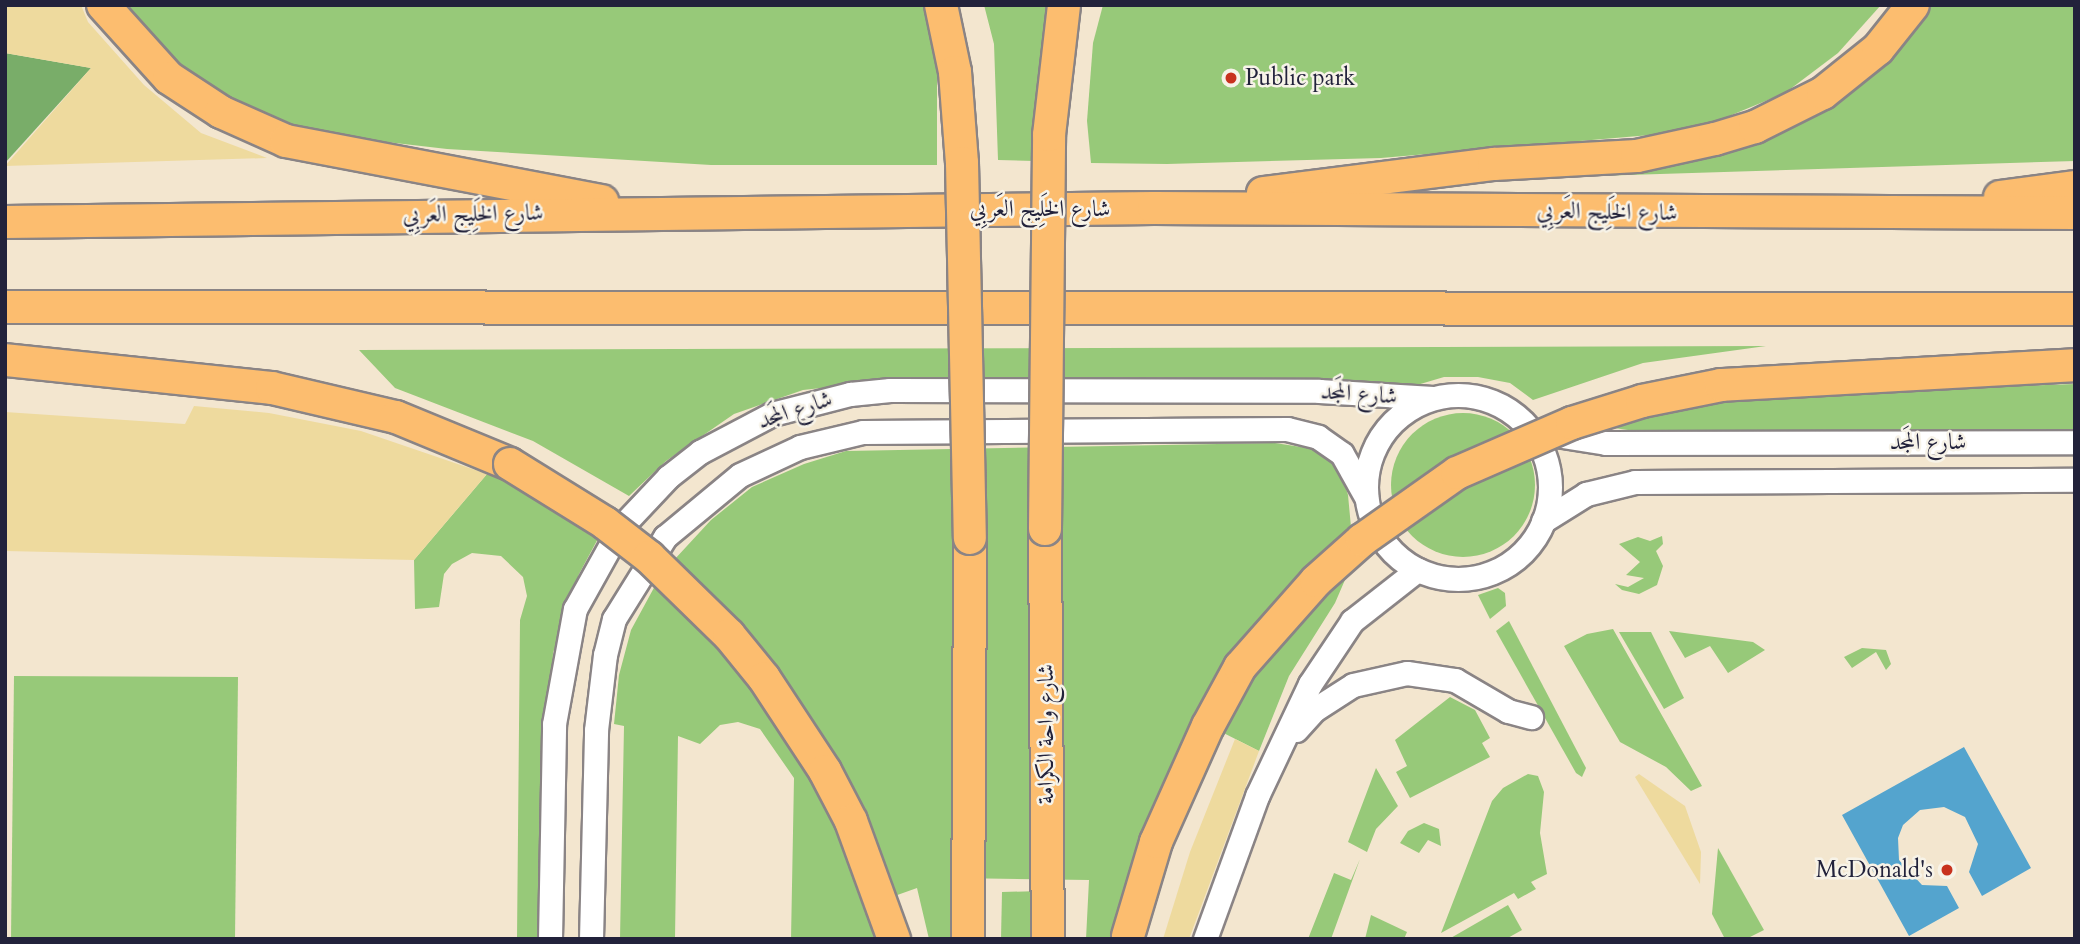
<!DOCTYPE html>
<html>
<head>
<meta charset="utf-8">
<style>
	body { margin:0 }
	#map { position:relative; width:2080px; height:944px; overflow:hidden; background:#f3e6cf; font-family:Cardo,Amiri,serif }
	div>[style] { position:absolute }
	.green>* { inset:0; background:#97c979 }
	.round { border-radius:50% }
	.forest>* { inset:0; background:#79ad69 }
	.sand>* { inset:0; background:#eeda9e }
	.water>* { inset:0; background:#54a4ce }
	.roads { filter:drop-shadow(2px 0 #8a8485) drop-shadow(-2px 0 #8a8485) drop-shadow(0 2px #8a8485) drop-shadow(0 -2px #8a8485) }
	.tertiary>* { height:23px; margin:-11.5px; padding:0 11.5px; transform-origin:11.5px; border-radius:11.5px; background:#fff }
	.tertiary>.ring { margin:-11.5px; padding:0; box-sizing:content-box; background:none; border:23px solid #fff; border-radius:50% }
	.trunk>* { height:32px; margin:-16px; padding:0 16px; transform-origin:16px; border-radius:16px; background:#fcbd6f }
	.bridges { filter:drop-shadow(2px 0 #8a8485) drop-shadow(-2px 0 #8a8485) drop-shadow(0 2px #8a8485) drop-shadow(0 -2px #8a8485) }
	.trunk-bridge>* { height:32px; margin:-16px; padding:0 16px; transform-origin:16px; border-radius:16px; background:#fcbd6f }
	.dots>* { width:19px; height:19px; translate:-50% -50%; box-sizing:border-box; border:4px solid #f7f3e8; border-radius:50% }
	span { translate:-50% -50%; white-space:nowrap; text-align:center; line-height:1.15; -webkit-text-stroke:5px #f7f3e8; paint-order:stroke }
	.poi-label { font-size:23px; color:#22223b }
	.left { translate:0 -50%; text-align:left }
	.right { translate:-100% -50%; text-align:right }
	.street-label { font-size:23px; color:#22223b }
	.frame { position:absolute; inset:0; border:7px solid #22223b; pointer-events:none }
</style>
</head>
<body>
<div id="map">
	<div class="green">
		<div style="clip-path:polygon(105px 5px,923px 5px,937px 73px,937px 165px,711px 165px,447px 149px,300px 132px,216px 101px)"></div>
		<div style="clip-path:polygon(984px 5px,1049px 5px,1035px 161px,998px 160px,994px 44px)"></div>
		<div style="clip-path:polygon(1103px 5px,1881px 5px,1838px 53px,1785px 93px,1722px 119px,1662px 134px,1381px 158px,1167px 164px,1091px 163px,1087px 121px,1093px 43px)"></div>
		<div style="clip-path:polygon(1932px 5px,2075px 5px,2075px 161px,1368px 183px,1664px 164px,1898px 48px)"></div>
		<div style="clip-path:polygon(1766px 346px,1643px 363px,1533px 400px,1510px 383px,1478px 377px,1444px 377px,1417px 385px,895px 380px,803px 390px,734px 414px,666px 461px,629px 496px,533px 441px,395px 388px,359px 350px)"></div>
		<div style="clip-path:polygon(2075px 384px,2075px 429px,1642px 432px,1600px 426px,1745px 395px)"></div>
		<div class="round" style="left:1391px;top:413px;width:144px;height:144px"></div>
		<div style="clip-path:polygon(1275px 443px,1314px 449px,1339px 466px,1348px 495px,1354px 559px,1335px 603px,1289px 676px,1259px 751px,1194px 718px,1167px 775px,1115px 939px,1086px 939px,1089px 880px,955px 878px,953px 939px,929px 939px,917px 888px,872px 904px,874px 939px,791px 939px,794px 778px,760px 729px,738px 722px,720px 725px,700px 744px,678px 736px,675px 939px,620px 939px,624px 726px,614px 724px,619px 675px,631px 630px,662px 573px,711px 520px,752px 487px,804px 464px,846px 451px)"></div>
		<div style="clip-path:polygon(487px 474px,525px 489px,601px 533px,579px 574px,553px 653px,543px 939px,517px 939px,520px 620px,527px 596px,523px 577px,501px 556px,472px 553px,452px 564px,444px 574px,439px 607px,415px 609px,414px 560px)"></div>
		<div style="clip-path:polygon(1662px 536px,1663px 544px,1656px 551px,1663px 566px,1657px 585px,1639px 594px,1622px 590px,1615px 584px,1628px 587px,1644px 578px,1626px 575px,1640px 562px,1619px 544px,1638px 537px,1650px 541px)"></div>
		<div style="clip-path:polygon(1498px 588px,1505px 593px,1506px 606px,1490px 619px,1478px 595px)"></div>
		<div style="clip-path:polygon(1509px 621px,1586px 768px,1582px 777px,1576px 773px,1496px 631px)"></div>
		<div style="clip-path:polygon(1613px 629px,1702px 786px,1691px 791px,1666px 767px,1620px 742px,1564px 646px,1587px 634px)"></div>
		<div style="clip-path:polygon(1669px 631px,1753px 642px,1765px 650px,1728px 673px,1710px 646px,1685px 658px)"></div>
		<div style="clip-path:polygon(1619px 632px,1651px 632px,1684px 698px,1664px 709px)"></div>
		<div style="clip-path:polygon(1862px 648px,1886px 650px,1891px 664px,1886px 670px,1876px 652px,1852px 668px,1844px 657px)"></div>
		<div style="clip-path:polygon(14px 676px,238px 677px,235px 939px,11px 939px)"></div>
		<div style="clip-path:polygon(1450px 697px,1475px 710px,1490px 738px,1482px 743px,1490px 757px,1410px 798px,1396px 772px,1407px 766px,1395px 740px)"></div>
		<div style="clip-path:polygon(1376px 768px,1398px 806px,1376px 829px,1367px 852px,1348px 842px)"></div>
		<div style="clip-path:polygon(1528px 774px,1538px 776px,1544px 792px,1540px 833px,1547px 874px,1531px 882px,1536px 889px,1518px 899px,1514px 893px,1441px 933px,1492px 801px,1503px 788px)"></div>
		<div style="clip-path:polygon(1424px 823px,1439px 829px,1441px 846px,1428px 840px,1419px 853px,1400px 843px,1408px 831px)"></div>
		<div style="clip-path:polygon(1718px 848px,1764px 930px,1746px 939px,1725px 939px,1712px 914px)"></div>
		<div style="clip-path:polygon(1360px 859px,1331px 939px,1308px 939px,1334px 873px,1351px 880px)"></div>
		<div style="clip-path:polygon(1040px 891px,1041px 939px,1001px 939px,1002px 892px)"></div>
		<div style="clip-path:polygon(1508px 905px,1522px 930px,1506px 939px,1449px 939px)"></div>
		<div style="clip-path:polygon(1371px 915px,1407px 932px,1404px 939px,1365px 939px)"></div>
	</div>
	<div class="forest">
		<div style="clip-path:polygon(5px 53px,91px 68px,5px 163px)"></div>
	</div>
	<div class="sand">
		<div style="clip-path:polygon(5px 5px,81px 5px,88px 22px,144px 85px,201px 133px,267px 158px,5px 166px,91px 68px,5px 53px)"></div>
		<div style="clip-path:polygon(194px 406px,269px 413px,361px 431px,487px 474px,414px 560px,5px 551px,5px 412px,185px 424px)"></div>
		<div style="clip-path:polygon(1235px 739px,1259px 751px,1189px 939px,1163px 939px,1190px 852px)"></div>
		<div style="clip-path:polygon(1639px 774px,1685px 806px,1701px 852px,1700px 884px,1635px 777px)"></div>
	</div>
	<div class="water">
		<div style="clip-path:polygon(1964px 747px,2031px 868px,1982px 896px,1969px 872px,1978px 844px,1965px 817px,1944px 807px,1920px 810px,1903px 825px,1898px 838px,1899px 860px,1922px 885px,1947px 886px,1959px 908px,1909px 936px,1842px 815px)"></div>
	</div>
	<div class="roads">
		<div class="tertiary">
			<div class="ring" style="left:1366px;top:395px;width:161px;height:161px"></div>
			<div style="left:1543px;top:433px;width:64px;rotate:9deg"></div>
			<div style="left:1606px;top:443px;width:469px;rotate:-0.1deg"></div>
			<div style="left:1543px;top:521px;width:51px;rotate:-32.1deg"></div>
			<div style="left:1586px;top:494px;width:50px;rotate:-13.8deg"></div>
			<div style="left:1635px;top:482px;width:440px;rotate:-0.3deg"></div>
			<div style="left:1296px;top:730px;width:27px;rotate:-48deg"></div>
			<div style="left:1314px;top:710px;width:46px;rotate:-32.7deg"></div>
			<div style="left:1353px;top:685px;width:55px;rotate:-12.5deg"></div>
			<div style="left:1407px;top:673px;width:49px;rotate:8.3deg"></div>
			<div style="left:1455px;top:680px;width:61px;rotate:30.3deg"></div>
			<div style="left:1508px;top:711px;width:24px;rotate:15deg"></div>
			<div style="left:550px;top:939px;width:215px;rotate:-88.9deg"></div>
			<div style="left:554px;top:724px;width:117px;rotate:-79.7deg"></div>
			<div style="left:575px;top:609px;width:93px;rotate:-60.9deg"></div>
			<div style="left:620px;top:528px;width:70px;rotate:-46.7deg"></div>
			<div style="left:668px;top:477px;width:41px;rotate:-38deg"></div>
			<div style="left:700px;top:452px;width:81px;rotate:-27.8deg"></div>
			<div style="left:772px;top:414px;width:81px;rotate:-14.4deg"></div>
			<div style="left:850px;top:394px;width:40px;rotate:-5.7deg"></div>
			<div style="left:890px;top:390px;width:429px;rotate:0.1deg"></div>
			<div style="left:1319px;top:391px;width:114px;rotate:3.5deg"></div>
			<div style="left:591px;top:939px;width:209px;rotate:-88.6deg"></div>
			<div style="left:596px;top:730px;width:76px;rotate:-83.2deg"></div>
			<div style="left:605px;top:655px;width:37px;rotate:-76deg"></div>
			<div style="left:614px;top:619px;width:97px;rotate:-58.1deg"></div>
			<div style="left:665px;top:537px;width:97px;rotate:-39.6deg"></div>
			<div style="left:740px;top:475px;width:66px;rotate:-25deg"></div>
			<div style="left:800px;top:447px;width:65px;rotate:-13.4deg"></div>
			<div style="left:863px;top:432px;width:424px;rotate:-0.4deg"></div>
			<div style="left:1287px;top:429px;width:32px;rotate:14deg"></div>
			<div style="left:1318px;top:437px;width:29px;rotate:35deg"></div>
			<div style="left:1342px;top:454px;width:49px;rotate:60.8deg"></div>
			<div style="left:1205px;top:939px;width:152px;rotate:-70deg"></div>
			<div style="left:1257px;top:796px;width:124px;rotate:-64.7deg"></div>
			<div style="left:1310px;top:684px;width:76px;rotate:-56.3deg"></div>
			<div style="left:1352px;top:621px;width:83px;rotate:-38.1deg"></div>
		</div>
		<div class="trunk">
			<div style="left:103px;top:5px;width:98px;rotate:47.9deg"></div>
			<div style="left:169px;top:78px;width:62px;rotate:33.2deg"></div>
			<div style="left:221px;top:112px;width:71px;rotate:24deg"></div>
			<div style="left:286px;top:141px;width:322px;rotate:10.8deg"></div>
			<div style="left:1263px;top:193px;width:233px;rotate:-7.2deg"></div>
			<div style="left:1494px;top:164px;width:143px;rotate:-3.2deg"></div>
			<div style="left:1637px;top:156px;width:80px;rotate:-12.3deg"></div>
			<div style="left:1715px;top:139px;width:42px;rotate:-16.7deg"></div>
			<div style="left:1755px;top:127px;width:76px;rotate:-26.6deg"></div>
			<div style="left:1823px;top:93px;width:70px;rotate:-38.7deg"></div>
			<div style="left:1878px;top:49px;width:56px;rotate:-51.5deg"></div>
			<div style="left:2000px;top:197px;width:76px;rotate:-7.6deg"></div>
			<div style="left:5px;top:222px;width:1149px;rotate:-0.7deg"></div>
			<div style="left:1154px;top:208px;width:921px;rotate:0.31deg"></div>
			<div style="left:5px;top:307px;width:2070px;rotate:0.06deg"></div>
			<div style="left:5px;top:360px;width:268px;rotate:6deg"></div>
			<div style="left:272px;top:388px;width:127px;rotate:13.2deg"></div>
			<div style="left:396px;top:417px;width:123px;rotate:22.4deg"></div>
			<div style="left:1045px;top:529px;width:410px;rotate:89.6deg"></div>
			<div style="left:968px;top:939px;width:401px;rotate:-89.7deg"></div>
		</div>
	</div>
	<div class="bridges">
		<div class="trunk-bridge">
			<div style="left:941px;top:5px;width:68px;rotate:78.2deg"></div>
			<div style="left:955px;top:72px;width:91px;rotate:85.6deg"></div>
			<div style="left:962px;top:163px;width:375px;rotate:88.8deg"></div>
			<div style="left:510px;top:464px;width:112px;rotate:31.8deg"></div>
			<div style="left:605px;top:523px;width:56px;rotate:37.7deg"></div>
			<div style="left:649px;top:557px;width:112px;rotate:44.3deg"></div>
			<div style="left:729px;top:635px;width:55px;rotate:50.9deg"></div>
			<div style="left:764px;top:678px;width:111px;rotate:56.7deg"></div>
			<div style="left:825px;top:771px;width:56px;rotate:62.5deg"></div>
			<div style="left:851px;top:821px;width:126px;rotate:70deg"></div>
			<div style="left:1045px;top:529px;width:394px;rotate:-89.4deg"></div>
			<div style="left:1049px;top:135px;width:131px;rotate:-83.4deg"></div>
			<div style="left:1128px;top:936px;width:98px;rotate:-73.4deg"></div>
			<div style="left:1156px;top:842px;width:127px;rotate:-65.9deg"></div>
			<div style="left:1208px;top:726px;width:67px;rotate:-61.5deg"></div>
			<div style="left:1240px;top:667px;width:115px;rotate:-48.5deg"></div>
			<div style="left:1316px;top:581px;width:62px;rotate:-41.7deg"></div>
			<div style="left:1362px;top:540px;width:116px;rotate:-35.2deg"></div>
			<div style="left:1457px;top:473px;width:125px;rotate:-23.5deg"></div>
			<div style="left:1572px;top:423px;width:73px;rotate:-17.4deg"></div>
			<div style="left:1642px;top:401px;width:81px;rotate:-11.4deg"></div>
			<div style="left:1721px;top:385px;width:355px;rotate:-3.2deg"></div>
		</div>
	</div>
	<div class="dots">
		<div style="left:1231px;top:78px;background:#c8321e"></div>
		<div style="left:1947px;top:870px;background:#c8321e"></div>
	</div>
	<div class="poi-label">
		<span class="left" style="left:1245px;top:78px">Public park</span>
		<span class="right" style="left:1933px;top:870px">McDonald's</span>
	</div>
	<div class="street-label">
		<span style="left:1040px;top:209px">شارع الخَلِيج العَربِي</span>
		<span style="left:1607px;top:212px;rotate:1deg">شارع الخَلِيج العَربِي</span>
		<span style="left:473px;top:214px;rotate:-1deg">شارع الخَلِيج العَربِي</span>
		<span style="left:1359px;top:394px;rotate:4deg">شارع المَجد</span>
		<span style="left:795px;top:410px;rotate:-18deg">شارع المَجد</span>
		<span style="left:1928px;top:442px">شارع المَجد</span>
		<span style="left:1046px;top:734px;rotate:-90deg">شارع واحة الكرامة</span>
	</div>
	<div class="frame"></div>
</div>
</body>
</html>
